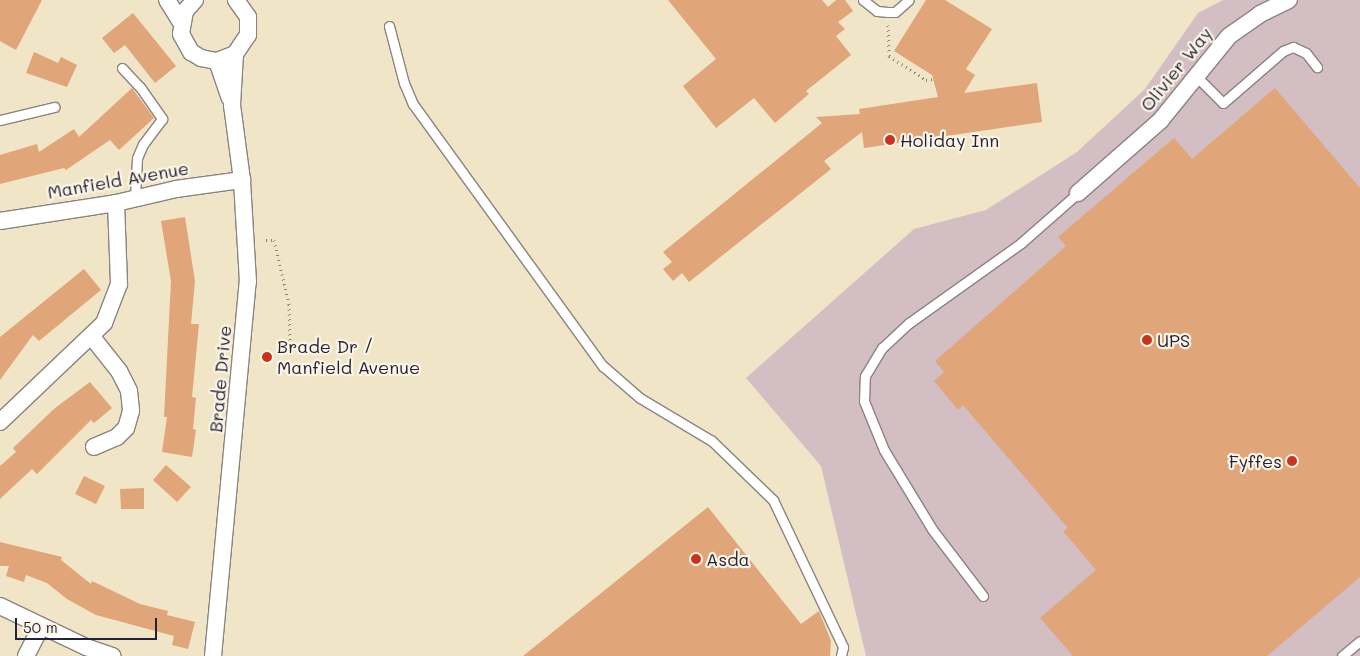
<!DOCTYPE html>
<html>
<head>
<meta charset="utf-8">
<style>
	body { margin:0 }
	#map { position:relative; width:1360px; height:656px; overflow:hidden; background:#f1e5c7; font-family:Mali,sans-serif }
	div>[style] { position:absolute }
	.industrial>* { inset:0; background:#d2bec3 }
	.building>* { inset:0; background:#e0a578 }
	.path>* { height:3px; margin-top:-1.5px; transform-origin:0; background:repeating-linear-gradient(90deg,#8a8481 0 1px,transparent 0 5px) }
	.roads { filter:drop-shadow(1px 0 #8a8481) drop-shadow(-1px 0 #8a8481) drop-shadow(0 1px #8a8481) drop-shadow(0 -1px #8a8481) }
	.service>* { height:9px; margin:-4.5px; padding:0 4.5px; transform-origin:4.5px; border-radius:4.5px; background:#fff }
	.minor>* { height:16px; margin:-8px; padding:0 8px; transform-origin:8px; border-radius:8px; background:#fff }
	.dots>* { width:14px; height:14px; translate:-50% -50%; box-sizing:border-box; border:2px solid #fcf5e5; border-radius:50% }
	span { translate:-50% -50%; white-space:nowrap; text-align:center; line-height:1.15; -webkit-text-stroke:4.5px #fcf5e5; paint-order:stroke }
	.street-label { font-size:18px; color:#22223b }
	.poi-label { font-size:18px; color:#22223b }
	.left { translate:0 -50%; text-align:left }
	.right { translate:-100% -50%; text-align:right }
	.scale { position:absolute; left:15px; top:618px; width:142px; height:22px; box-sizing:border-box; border:2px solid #22223b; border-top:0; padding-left:6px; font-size:15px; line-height:18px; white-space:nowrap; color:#22223b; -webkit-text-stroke:4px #fcf5e5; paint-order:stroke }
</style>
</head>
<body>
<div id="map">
	<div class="industrial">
		<div style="clip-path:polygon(1223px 0,1360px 0,1360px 656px,866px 656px,821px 466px,746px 378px,914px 229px,986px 210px,1077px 152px,1145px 89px,1198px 13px)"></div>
	</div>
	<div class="building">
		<div style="clip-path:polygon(0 0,42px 0,16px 50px,0 41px)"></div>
		<div style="clip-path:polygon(668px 0,822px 0,828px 7px,836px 0,845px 0,853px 11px,838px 22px,845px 29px,836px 36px,851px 55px,806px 91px,809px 94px,775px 123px,754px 98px,716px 128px,683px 86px,716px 59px)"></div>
		<div style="clip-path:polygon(926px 0,945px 0,992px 29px,966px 69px,975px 75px,964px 93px,1037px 83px,1042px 122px,864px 148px,862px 132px,824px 161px,831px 169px,689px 282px,682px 273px,673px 281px,663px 269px,672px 262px,663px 252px,822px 123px,816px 117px,860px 114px,859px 109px,938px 97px,932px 75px,894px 51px)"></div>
		<div style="clip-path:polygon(133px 13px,176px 66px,155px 83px,125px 45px,114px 53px,102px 38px)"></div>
		<div style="clip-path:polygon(34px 52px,58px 63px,61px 57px,77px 65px,67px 87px,26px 73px)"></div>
		<div style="clip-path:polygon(132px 88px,154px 118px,119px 150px,110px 140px,66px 170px,64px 168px,0 184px,0 155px,37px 144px,39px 152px,74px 129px,79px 137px)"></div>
		<div style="clip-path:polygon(1275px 88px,1360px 188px,1360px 577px,1267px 656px,1073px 656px,1040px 618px,1096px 570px,1063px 531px,1068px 528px,963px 405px,958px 410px,934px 381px,944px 372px,935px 361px,1066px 246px,1058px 237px,1174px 138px,1192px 159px)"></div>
		<div style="clip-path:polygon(185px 217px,195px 281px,191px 324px,199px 324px,192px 397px,196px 398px,193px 429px,196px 430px,192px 457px,162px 452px,167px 417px,164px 417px,171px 281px,161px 221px)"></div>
		<div style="clip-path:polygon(84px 269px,101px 290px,39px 341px,33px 335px,0 380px,0 337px)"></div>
		<div style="clip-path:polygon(90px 382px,112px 408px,94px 423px,91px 420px,37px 474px,32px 469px,0 499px,0 466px,16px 452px,13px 448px,55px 408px)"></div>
		<div style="clip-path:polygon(166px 465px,191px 487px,177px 502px,153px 480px)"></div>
		<div style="clip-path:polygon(84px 476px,105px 486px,96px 504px,75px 494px)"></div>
		<div style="clip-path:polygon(144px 488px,144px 509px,121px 509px,120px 489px)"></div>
		<div style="clip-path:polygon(708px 507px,801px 624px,819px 611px,831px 641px,830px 656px,523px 656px)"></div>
		<div style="clip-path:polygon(0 542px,62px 557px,61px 560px,91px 584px,92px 581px,140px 604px,168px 611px,167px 615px,195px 622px,188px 649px,172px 645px,174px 636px,96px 615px,67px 599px,47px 583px,26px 575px,24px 582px,6px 576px,9px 566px,0 566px)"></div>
	</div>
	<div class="path">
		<div style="left:888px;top:25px;width:31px;rotate:88deg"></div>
		<div style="left:889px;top:56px;width:44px;rotate:33deg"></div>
		<div style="left:926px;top:80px;width:7px;rotate:-8deg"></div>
		<div style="left:266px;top:240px;width:8px"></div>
		<div style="left:274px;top:240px;width:66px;rotate:76.8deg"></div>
		<div style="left:289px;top:304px;width:41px;rotate:88.6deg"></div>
		<div style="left:290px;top:345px;width:12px"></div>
	</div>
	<div class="roads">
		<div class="service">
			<div style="left:863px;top:0;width:18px;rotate:38deg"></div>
			<div style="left:877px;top:11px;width:11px;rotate:5deg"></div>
			<div style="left:888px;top:12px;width:7px"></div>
			<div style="left:895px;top:12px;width:18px;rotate:-41deg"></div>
			<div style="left:389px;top:26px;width:59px;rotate:75.3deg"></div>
			<div style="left:404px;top:83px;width:23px;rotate:67deg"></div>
			<div style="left:413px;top:104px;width:324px;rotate:54.1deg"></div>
			<div style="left:603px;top:366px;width:49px;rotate:40.9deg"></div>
			<div style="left:640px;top:398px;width:84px;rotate:30.8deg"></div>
			<div style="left:712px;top:441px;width:85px;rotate:44deg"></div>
			<div style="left:773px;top:500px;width:163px;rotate:64.5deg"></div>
			<div style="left:843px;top:647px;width:9px;rotate:103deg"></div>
			<div style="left:122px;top:68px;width:26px;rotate:47deg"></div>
			<div style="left:140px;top:87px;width:39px;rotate:55deg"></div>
			<div style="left:162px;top:119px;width:31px;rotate:127deg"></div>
			<div style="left:143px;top:144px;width:15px;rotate:113deg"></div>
			<div style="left:137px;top:158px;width:40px;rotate:92.9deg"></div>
			<div style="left:1196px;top:76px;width:38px;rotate:45deg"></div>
			<div style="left:1223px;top:103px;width:79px;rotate:-40.9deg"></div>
			<div style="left:1283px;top:51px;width:11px;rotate:-22deg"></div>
			<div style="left:1293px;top:47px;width:14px;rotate:25deg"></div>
			<div style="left:1306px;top:53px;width:18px;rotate:52deg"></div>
			<div style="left:0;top:120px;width:56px;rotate:-13.5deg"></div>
			<div style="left:983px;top:596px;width:84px;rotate:-127.3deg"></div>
			<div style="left:932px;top:529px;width:92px;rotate:-121.3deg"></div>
			<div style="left:884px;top:450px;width:53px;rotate:-112.2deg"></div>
			<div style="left:864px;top:401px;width:25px;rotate:-88deg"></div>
			<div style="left:865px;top:376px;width:33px;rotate:-59deg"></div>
			<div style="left:882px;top:348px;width:37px;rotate:-43deg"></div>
			<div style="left:909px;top:323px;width:138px;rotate:-35.5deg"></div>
			<div style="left:1021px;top:243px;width:76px;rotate:-41.3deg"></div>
			<div style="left:1342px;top:656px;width:23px;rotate:-40deg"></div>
		</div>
		<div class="minor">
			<div style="left:167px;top:0;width:26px;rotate:58deg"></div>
			<div style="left:195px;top:0;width:15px;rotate:132deg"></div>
			<div style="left:185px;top:11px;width:23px;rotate:100deg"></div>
			<div style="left:181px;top:34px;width:21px;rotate:61deg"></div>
			<div style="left:191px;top:52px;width:12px;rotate:31deg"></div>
			<div style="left:201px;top:58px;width:16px;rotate:11deg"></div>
			<div style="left:217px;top:61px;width:19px;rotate:-21deg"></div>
			<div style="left:235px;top:54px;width:23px;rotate:-56deg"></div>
			<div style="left:248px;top:35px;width:18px;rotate:-90deg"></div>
			<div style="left:248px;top:17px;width:21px;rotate:-125deg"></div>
			<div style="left:217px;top:61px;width:39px;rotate:71deg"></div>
			<div style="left:1078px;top:193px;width:109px;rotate:-41.3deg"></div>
			<div style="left:1160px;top:121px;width:109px;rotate:-50.9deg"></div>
			<div style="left:1229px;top:36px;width:38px;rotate:-35deg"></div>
			<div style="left:1260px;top:14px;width:32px;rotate:-26deg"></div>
			<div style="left:0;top:221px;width:117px;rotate:-8.8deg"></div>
			<div style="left:116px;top:203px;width:62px;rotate:-13.1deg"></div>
			<div style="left:176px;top:189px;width:67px;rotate:-7.8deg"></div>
			<div style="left:92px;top:337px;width:43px;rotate:51.5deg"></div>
			<div style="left:119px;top:371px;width:22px;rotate:63deg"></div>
			<div style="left:129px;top:391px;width:20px;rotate:84deg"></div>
			<div style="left:131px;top:411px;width:18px;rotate:106deg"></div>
			<div style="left:126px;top:428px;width:13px;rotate:135deg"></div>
			<div style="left:117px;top:437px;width:25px;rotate:157deg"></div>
			<div style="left:0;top:422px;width:144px;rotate:-43.6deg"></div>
			<div style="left:104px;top:323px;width:42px;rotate:-69deg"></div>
			<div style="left:119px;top:284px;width:81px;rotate:-92.1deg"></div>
			<div style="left:0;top:606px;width:95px;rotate:25.5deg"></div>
			<div style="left:86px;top:647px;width:28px;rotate:19deg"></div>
			<div style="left:26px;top:656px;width:33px;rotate:-63deg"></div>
			<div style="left:213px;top:656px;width:376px;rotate:-84.7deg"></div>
			<div style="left:248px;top:282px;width:102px;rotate:-93.4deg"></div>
			<div style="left:242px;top:180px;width:76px;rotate:-97.6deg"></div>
			<div style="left:232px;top:105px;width:51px;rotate:-86.6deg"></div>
		</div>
	</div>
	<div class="dots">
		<div style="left:890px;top:140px;background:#c8321e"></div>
		<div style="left:1147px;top:340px;background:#c8321e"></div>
		<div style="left:267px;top:357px;background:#c8321e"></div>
		<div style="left:1292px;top:461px;background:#c8321e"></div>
		<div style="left:696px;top:559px;background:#c8321e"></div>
	</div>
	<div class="street-label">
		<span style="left:1176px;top:69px;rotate:-51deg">Olivier Way</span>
		<span style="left:118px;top:180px;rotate:-10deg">Manfield Avenue</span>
		<span style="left:220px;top:379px;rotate:-85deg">Brade Drive</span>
	</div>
	<div class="poi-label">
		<span class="left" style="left:900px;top:140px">Holiday Inn</span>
		<span class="left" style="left:1157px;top:340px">UPS</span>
		<span class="left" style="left:277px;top:357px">Brade Dr /<br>Manfield Avenue</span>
		<span class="right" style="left:1282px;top:461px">Fyffes</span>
		<span class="left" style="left:706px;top:559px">Asda</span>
	</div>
	<div class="scale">50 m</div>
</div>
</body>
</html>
